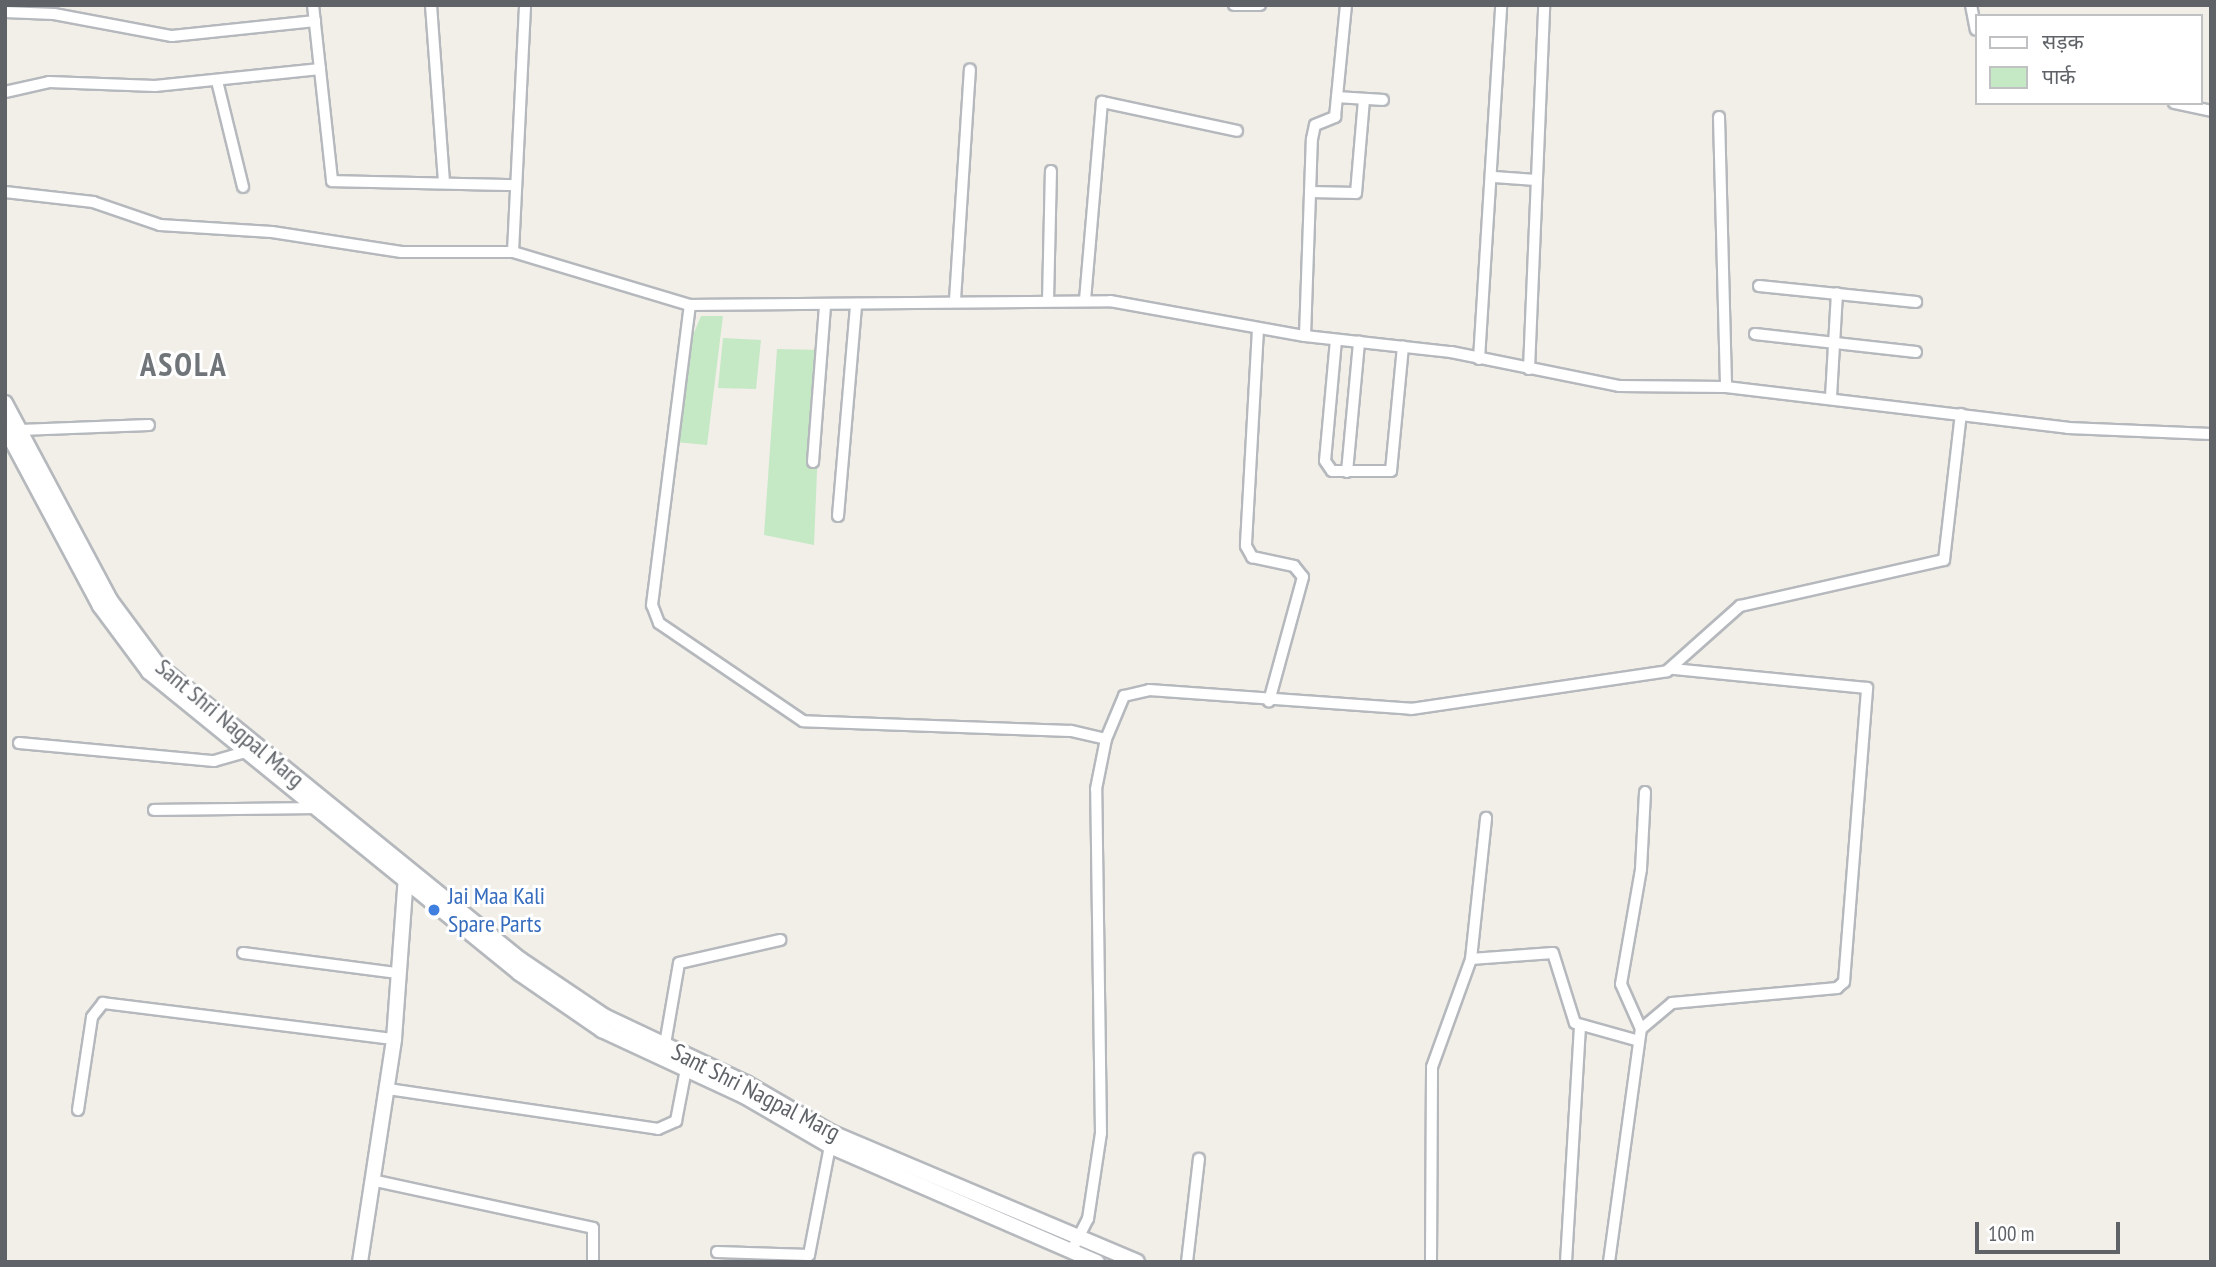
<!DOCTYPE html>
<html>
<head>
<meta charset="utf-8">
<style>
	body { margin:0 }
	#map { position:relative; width:2216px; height:1267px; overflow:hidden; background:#f1efe8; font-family:"PT Sans Narrow","Noto Sans Devanagari",sans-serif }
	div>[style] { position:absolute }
	.green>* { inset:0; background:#c5e8c5 }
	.roads { filter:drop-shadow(2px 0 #b5b8bc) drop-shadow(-2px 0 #b5b8bc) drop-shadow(0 2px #b5b8bc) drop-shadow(0 -2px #b5b8bc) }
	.street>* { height:10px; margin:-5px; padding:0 5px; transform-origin:5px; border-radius:5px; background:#fff }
	.secondary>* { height:14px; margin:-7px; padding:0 7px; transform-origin:7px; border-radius:7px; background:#fff }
	.dots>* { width:19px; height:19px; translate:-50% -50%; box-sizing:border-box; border:4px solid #fff; border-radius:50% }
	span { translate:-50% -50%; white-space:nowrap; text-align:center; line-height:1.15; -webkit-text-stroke:6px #fff; paint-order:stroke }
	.street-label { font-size:24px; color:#5f6368 }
	.shop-label { font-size:24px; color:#366cbe }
	.left { translate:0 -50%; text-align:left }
	.district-label { font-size:32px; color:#70757a; font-weight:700; letter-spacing:2px }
	.frame { position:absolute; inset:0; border:7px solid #5f6368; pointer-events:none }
	.legend { position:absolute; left:1975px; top:14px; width:228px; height:91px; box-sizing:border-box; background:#fff; border:2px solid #bfc1c3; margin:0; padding:9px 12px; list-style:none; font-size:21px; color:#5f6368 }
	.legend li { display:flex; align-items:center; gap:14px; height:35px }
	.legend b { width:35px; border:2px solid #bfc1c3 }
	.scale { position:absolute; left:1975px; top:1222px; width:145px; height:32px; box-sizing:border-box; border:4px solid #5f6368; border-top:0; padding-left:9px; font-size:21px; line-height:24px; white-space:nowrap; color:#5f6368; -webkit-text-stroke:5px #fff; paint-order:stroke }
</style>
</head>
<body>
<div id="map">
	<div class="green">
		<div style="clip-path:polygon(701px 316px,723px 316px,707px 445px,675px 442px,688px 347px)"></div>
		<div style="clip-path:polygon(723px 338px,761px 340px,756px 389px,718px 388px)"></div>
		<div style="clip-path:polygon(777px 349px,822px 350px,814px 545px,764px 535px)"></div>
	</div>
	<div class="roads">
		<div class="street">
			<div style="left:313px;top:5px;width:177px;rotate:83.8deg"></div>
			<div style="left:332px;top:181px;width:181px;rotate:1.3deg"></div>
			<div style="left:431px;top:5px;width:178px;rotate:85.8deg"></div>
			<div style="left:1234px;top:5px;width:26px"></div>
			<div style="left:1971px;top:5px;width:25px;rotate:79deg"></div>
			<div style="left:5px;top:12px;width:49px;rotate:2.3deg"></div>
			<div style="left:54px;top:14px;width:120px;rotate:10.6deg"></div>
			<div style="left:172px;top:36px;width:144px;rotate:-6deg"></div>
			<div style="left:217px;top:81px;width:109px;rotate:76.2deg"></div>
			<div style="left:5px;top:92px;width:45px;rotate:-12.8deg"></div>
			<div style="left:49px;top:82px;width:106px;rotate:2.2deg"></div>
			<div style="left:155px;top:86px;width:166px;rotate:-5.9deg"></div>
			<div style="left:1337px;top:97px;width:46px;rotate:3.7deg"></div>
			<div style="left:2174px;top:103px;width:38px;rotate:12deg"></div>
			<div style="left:1719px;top:117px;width:270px;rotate:88.5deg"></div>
			<div style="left:1494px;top:177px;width:42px;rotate:4.1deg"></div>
			<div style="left:5px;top:192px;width:89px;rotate:6.5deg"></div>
			<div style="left:93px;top:202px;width:71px;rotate:18.9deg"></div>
			<div style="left:160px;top:225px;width:112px;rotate:3.6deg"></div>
			<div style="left:272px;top:232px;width:131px;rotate:8.8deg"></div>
			<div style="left:401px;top:252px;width:112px"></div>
			<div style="left:513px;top:252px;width:185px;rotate:16.7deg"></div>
			<div style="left:1310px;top:192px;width:46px;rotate:1.2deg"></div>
			<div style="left:1356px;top:193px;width:94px;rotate:-85.1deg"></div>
			<div style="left:513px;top:252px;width:247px;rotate:-87.2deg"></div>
			<div style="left:1759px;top:286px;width:158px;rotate:5.8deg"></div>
			<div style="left:955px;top:300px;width:231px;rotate:-86.3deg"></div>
			<div style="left:1085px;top:300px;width:199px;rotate:-85.1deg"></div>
			<div style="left:1102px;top:102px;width:138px;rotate:12.1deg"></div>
			<div style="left:1048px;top:301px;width:130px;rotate:-88.7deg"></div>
			<div style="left:1258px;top:329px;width:217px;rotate:93.2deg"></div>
			<div style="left:1246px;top:546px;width:13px;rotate:61deg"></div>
			<div style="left:1252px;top:557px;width:43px;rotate:12.1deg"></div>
			<div style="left:1294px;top:566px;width:14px;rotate:51deg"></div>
			<div style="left:1303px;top:577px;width:129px;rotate:105.3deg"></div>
			<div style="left:1755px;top:334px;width:162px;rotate:6.4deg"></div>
			<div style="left:1305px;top:336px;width:197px;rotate:-88deg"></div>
			<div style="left:1312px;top:139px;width:14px;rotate:-78deg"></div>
			<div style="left:1315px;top:125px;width:22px;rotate:-22deg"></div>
			<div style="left:1335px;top:117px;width:113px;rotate:-84.4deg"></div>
			<div style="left:1336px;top:340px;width:121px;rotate:95.2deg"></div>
			<div style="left:1325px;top:461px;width:12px;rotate:55deg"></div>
			<div style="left:1332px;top:471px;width:59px"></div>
			<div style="left:1391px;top:471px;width:125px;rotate:-84.5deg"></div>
			<div style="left:1479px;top:359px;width:355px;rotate:-86.4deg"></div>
			<div style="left:1529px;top:369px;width:364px;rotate:-87.6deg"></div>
			<div style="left:1831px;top:397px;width:104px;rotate:-86.7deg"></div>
			<div style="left:20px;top:430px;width:129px;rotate:-2.2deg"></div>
			<div style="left:813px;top:462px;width:156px;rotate:-85.6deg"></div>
			<div style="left:1347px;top:472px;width:131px;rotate:-84.7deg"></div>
			<div style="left:838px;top:516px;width:213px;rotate:-85.1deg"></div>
			<div style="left:1106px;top:739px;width:37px;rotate:-167deg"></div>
			<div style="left:1070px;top:731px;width:267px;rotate:-177.9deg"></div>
			<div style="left:803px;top:721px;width:174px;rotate:-145.8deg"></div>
			<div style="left:659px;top:623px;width:19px;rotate:-111deg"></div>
			<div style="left:652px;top:605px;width:302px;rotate:-82.8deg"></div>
			<div style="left:690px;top:305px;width:420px;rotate:-0.5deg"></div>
			<div style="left:1110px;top:301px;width:198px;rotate:10.2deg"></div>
			<div style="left:1305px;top:336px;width:147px;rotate:6.3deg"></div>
			<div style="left:1451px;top:352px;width:171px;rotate:11.4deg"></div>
			<div style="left:1619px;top:386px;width:107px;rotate:0.5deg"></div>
			<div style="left:1726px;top:387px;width:344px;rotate:6.8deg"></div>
			<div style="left:2068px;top:428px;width:143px;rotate:2.4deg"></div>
			<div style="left:19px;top:743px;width:196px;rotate:5.3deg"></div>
			<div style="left:214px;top:761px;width:33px;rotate:-16deg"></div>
			<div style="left:154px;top:810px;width:161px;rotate:-0.7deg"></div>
			<div style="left:243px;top:953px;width:156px;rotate:7.4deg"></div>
			<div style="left:1471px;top:959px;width:82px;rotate:-4.2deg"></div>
			<div style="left:1553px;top:953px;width:73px;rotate:72.6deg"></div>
			<div style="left:1575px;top:1023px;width:63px;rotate:15.6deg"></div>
			<div style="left:1641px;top:1029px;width:49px;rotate:-114deg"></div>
			<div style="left:1621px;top:984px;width:117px;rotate:-80.1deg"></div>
			<div style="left:1641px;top:869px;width:77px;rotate:-87deg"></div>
			<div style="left:664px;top:1050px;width:88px;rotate:-80.2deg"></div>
			<div style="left:679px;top:963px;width:104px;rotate:-12.8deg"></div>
			<div style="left:388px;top:1089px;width:273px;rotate:8.4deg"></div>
			<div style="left:658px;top:1129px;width:20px;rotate:-24deg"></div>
			<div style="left:676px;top:1121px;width:53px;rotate:-79.1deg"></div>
			<div style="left:78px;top:1110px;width:94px;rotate:-81.4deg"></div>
			<div style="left:92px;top:1017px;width:18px;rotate:-52deg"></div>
			<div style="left:103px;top:1003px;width:293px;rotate:7.1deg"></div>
			<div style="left:376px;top:1181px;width:222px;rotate:12.2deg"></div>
			<div style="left:593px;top:1228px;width:34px;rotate:90deg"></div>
			<div style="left:1072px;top:1250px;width:35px;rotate:-63deg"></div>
			<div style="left:1088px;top:1219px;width:87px;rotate:-81.4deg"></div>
			<div style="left:1101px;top:1133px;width:344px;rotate:-90.8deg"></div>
			<div style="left:1096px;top:789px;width:51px;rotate:-78.7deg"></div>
			<div style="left:1106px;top:739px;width:47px;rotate:-67.3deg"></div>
			<div style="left:1124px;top:696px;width:26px;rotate:-13deg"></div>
			<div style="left:1149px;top:690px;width:263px;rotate:4.1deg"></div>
			<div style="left:1411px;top:709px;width:259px;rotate:-8.4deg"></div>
			<div style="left:1667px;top:671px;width:98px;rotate:-41.7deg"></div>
			<div style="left:1740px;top:606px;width:209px;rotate:-12.7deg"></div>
			<div style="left:1944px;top:560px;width:147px;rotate:-83.4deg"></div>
			<div style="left:717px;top:1252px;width:92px;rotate:1.9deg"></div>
			<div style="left:809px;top:1255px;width:111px;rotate:-79.1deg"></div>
			<div style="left:1187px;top:1262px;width:104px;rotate:-83.4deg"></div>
			<div style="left:1431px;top:1262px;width:195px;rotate:-89.7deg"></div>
			<div style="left:1432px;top:1067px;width:115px;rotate:-70.1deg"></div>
			<div style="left:1471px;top:959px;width:142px;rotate:-83.9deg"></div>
			<div style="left:1566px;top:1262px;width:234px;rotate:-86.6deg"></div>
			<div style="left:1609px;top:1262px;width:235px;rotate:-82.2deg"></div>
			<div style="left:1641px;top:1029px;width:40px;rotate:-40deg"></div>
			<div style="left:1672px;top:1003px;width:166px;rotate:-5.2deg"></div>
			<div style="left:1837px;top:988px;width:9px;rotate:-41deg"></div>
			<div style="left:1844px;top:982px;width:295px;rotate:-85.5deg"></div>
			<div style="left:1867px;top:688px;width:196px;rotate:-174.4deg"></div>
		</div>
		<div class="secondary">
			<div style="left:5px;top:403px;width:223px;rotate:61.9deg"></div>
			<div style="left:110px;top:600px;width:82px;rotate:53.4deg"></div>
			<div style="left:159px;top:666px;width:466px;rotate:39.1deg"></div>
			<div style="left:521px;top:960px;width:100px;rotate:34deg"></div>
			<div style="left:604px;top:1016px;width:157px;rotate:25.3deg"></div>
			<div style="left:746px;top:1083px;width:99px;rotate:30.2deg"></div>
			<div style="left:832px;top:1133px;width:331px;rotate:22.9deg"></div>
			<div style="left:5px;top:428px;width:202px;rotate:61.9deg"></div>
			<div style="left:100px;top:606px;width:82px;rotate:53.4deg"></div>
			<div style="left:149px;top:672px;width:477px;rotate:39.1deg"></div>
			<div style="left:519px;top:973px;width:101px;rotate:34.5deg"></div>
			<div style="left:602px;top:1030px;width:157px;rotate:24.9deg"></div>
			<div style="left:744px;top:1096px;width:99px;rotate:30.2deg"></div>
			<div style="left:830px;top:1146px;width:291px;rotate:23.5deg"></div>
			<div style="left:360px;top:1262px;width:226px;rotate:-81.3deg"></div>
			<div style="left:394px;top:1039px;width:165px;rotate:-85.8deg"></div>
		</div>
	</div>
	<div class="dots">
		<div style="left:434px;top:910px;background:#3f7fe0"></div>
	</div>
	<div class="street-label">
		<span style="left:230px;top:723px;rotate:40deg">Sant Shri Nagpal Marg</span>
		<span style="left:756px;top:1092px;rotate:27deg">Sant Shri Nagpal Marg</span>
	</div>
	<div class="shop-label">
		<span class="left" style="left:448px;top:910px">Jai Maa Kali<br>Spare Parts</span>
	</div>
	<div class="district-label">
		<span style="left:184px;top:364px">ASOLA</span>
	</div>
	<div class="frame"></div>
	<ul class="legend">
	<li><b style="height:9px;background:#fff"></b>सड़क</li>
	<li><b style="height:19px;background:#c5e8c5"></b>पार्क</li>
	</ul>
	<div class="scale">100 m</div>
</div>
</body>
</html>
